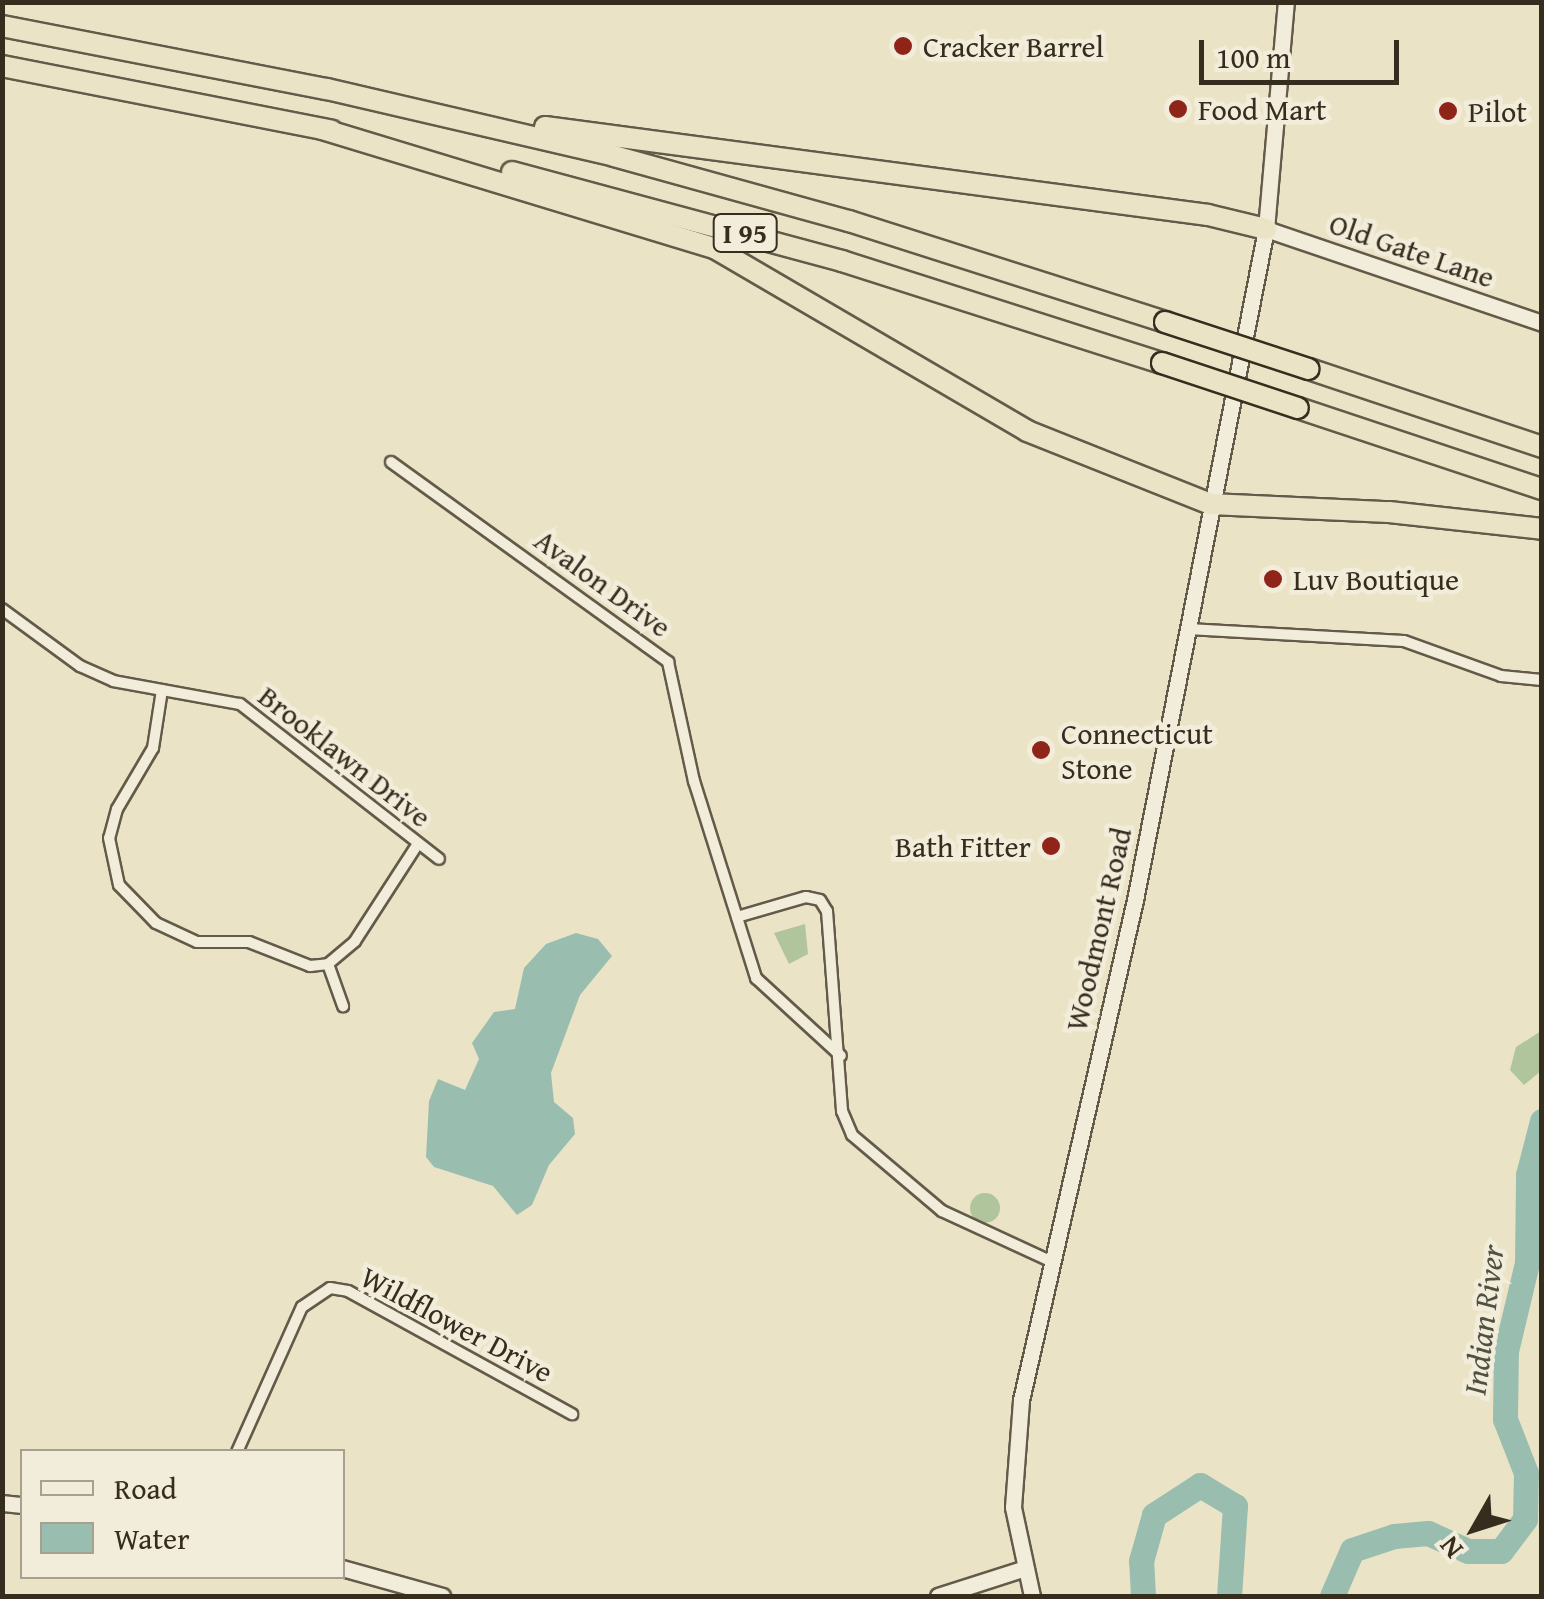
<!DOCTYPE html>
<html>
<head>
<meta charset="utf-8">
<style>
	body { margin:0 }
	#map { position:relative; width:1544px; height:1599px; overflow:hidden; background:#ebe3c6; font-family:"Gentium Book Plus",serif }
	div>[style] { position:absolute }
	.green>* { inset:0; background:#b0c59b }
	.round { border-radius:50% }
	.water>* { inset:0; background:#99beb0 }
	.river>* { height:25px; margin:-12.5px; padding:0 12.5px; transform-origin:12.5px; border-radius:12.5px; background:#99beb0 }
	.roads { filter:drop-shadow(2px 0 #645a49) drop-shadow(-2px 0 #645a49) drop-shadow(0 2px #645a49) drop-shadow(0 -2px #645a49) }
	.street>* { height:10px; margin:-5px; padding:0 5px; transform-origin:5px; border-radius:5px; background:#f2edda }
	.secondary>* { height:15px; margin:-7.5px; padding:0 7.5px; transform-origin:7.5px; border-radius:7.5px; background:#f2edda }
	.highway>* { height:20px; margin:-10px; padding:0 10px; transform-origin:10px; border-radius:10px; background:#ebe3c6 }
	.bridges { filter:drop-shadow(2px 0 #372d1f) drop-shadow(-2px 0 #372d1f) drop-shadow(0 2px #372d1f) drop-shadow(0 -2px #372d1f) }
	.highway-bridge>* { height:20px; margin:-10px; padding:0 10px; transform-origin:10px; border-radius:10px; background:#ebe3c6 }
	.dots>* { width:28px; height:28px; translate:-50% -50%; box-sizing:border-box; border:5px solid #f2edda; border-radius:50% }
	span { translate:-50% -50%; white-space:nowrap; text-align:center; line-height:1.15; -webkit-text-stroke:9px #f2edda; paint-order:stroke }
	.shield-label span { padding:2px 8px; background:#f2edda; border:2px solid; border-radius:8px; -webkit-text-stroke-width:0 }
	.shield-label { font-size:28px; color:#372d1f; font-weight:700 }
	.poi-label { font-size:30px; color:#372d1f }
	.left { translate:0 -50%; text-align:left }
	.right { translate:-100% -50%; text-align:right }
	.street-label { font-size:30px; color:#372d1f }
	.water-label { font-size:32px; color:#505143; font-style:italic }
	.frame { position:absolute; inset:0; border:5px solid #372d1f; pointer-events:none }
	.legend { position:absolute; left:20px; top:1449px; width:325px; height:130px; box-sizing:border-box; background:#f2edda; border:2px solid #a7a08f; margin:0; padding:12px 18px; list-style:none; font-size:30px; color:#372d1f }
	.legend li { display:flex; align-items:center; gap:20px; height:50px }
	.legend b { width:50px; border:2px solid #a7a08f }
	.north { position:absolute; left:1424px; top:1479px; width:100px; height:100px; -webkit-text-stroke:8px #f2edda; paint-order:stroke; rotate:231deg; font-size:28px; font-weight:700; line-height:40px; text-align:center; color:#372d1f }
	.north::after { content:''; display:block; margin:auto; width:35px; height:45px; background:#372d1f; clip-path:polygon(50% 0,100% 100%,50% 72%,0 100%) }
	.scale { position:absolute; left:1199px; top:40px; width:200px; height:45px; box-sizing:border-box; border:5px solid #372d1f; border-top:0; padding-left:12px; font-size:30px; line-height:35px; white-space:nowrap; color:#372d1f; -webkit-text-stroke:8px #f2edda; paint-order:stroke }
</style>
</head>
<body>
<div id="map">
	<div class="green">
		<div style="clip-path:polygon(805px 924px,808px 954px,789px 964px,774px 933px)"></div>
		<div style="clip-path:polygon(1541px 1031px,1541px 1071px,1524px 1085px,1510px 1070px,1516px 1047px)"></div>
		<div class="round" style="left:970px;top:1193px;width:30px;height:30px"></div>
	</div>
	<div class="water">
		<div style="clip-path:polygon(576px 933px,598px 939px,612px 956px,580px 995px,551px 1073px,554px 1102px,573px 1118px,575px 1134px,549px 1165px,532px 1205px,517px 1215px,493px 1186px,434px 1167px,426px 1157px,429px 1101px,438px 1079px,465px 1090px,479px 1059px,472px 1043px,494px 1012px,515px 1009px,524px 968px,546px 944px)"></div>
	</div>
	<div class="river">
		<div style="left:1143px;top:1596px;width:35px;rotate:-93deg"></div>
		<div style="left:1141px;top:1561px;width:48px;rotate:-74.2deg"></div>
		<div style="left:1154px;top:1515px;width:55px;rotate:-33.1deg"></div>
		<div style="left:1200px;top:1485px;width:41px;rotate:31deg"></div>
		<div style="left:1235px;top:1506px;width:90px;rotate:93.8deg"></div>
		<div style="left:1332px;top:1596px;width:50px;rotate:-66.5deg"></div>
		<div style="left:1352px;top:1550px;width:44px;rotate:-18.4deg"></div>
		<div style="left:1394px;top:1536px;width:34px;rotate:-5deg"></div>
		<div style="left:1428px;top:1533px;width:44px;rotate:24.2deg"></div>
		<div style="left:1468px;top:1551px;width:33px"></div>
		<div style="left:1501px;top:1551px;width:40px;rotate:-53deg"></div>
		<div style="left:1525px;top:1519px;width:46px;rotate:-88.8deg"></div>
		<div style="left:1526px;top:1473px;width:58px;rotate:-111.3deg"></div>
		<div style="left:1505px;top:1419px;width:68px;rotate:-89.2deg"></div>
		<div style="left:1506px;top:1351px;width:90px;rotate:-76.6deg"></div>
		<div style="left:1527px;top:1263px;width:88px;rotate:-89.3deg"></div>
		<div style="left:1528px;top:1175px;width:56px;rotate:-75.5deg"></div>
	</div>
	<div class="roads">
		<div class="street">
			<div style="left:391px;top:462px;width:342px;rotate:35.8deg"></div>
			<div style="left:668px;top:662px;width:122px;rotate:77.7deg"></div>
			<div style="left:694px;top:781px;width:207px;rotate:72.5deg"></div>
			<div style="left:756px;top:978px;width:115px;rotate:42.5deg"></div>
			<div style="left:2px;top:609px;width:97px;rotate:36.2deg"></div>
			<div style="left:80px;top:666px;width:36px;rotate:24deg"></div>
			<div style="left:113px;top:681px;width:129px;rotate:10.3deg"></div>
			<div style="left:240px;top:704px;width:252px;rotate:37.9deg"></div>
			<div style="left:1188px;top:629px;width:216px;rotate:3.2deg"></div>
			<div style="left:1404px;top:641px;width:103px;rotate:19.8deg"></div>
			<div style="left:1501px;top:676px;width:41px;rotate:5.6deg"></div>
			<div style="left:162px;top:690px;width:59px;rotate:98.8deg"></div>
			<div style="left:153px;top:748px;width:71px;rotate:120.5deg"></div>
			<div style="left:117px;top:809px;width:30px;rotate:105deg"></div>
			<div style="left:109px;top:838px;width:48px;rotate:78deg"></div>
			<div style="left:119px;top:885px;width:53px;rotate:45.8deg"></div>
			<div style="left:156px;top:923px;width:45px;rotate:24.9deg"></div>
			<div style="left:197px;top:942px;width:52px"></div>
			<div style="left:249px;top:942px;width:66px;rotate:21.5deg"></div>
			<div style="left:310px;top:966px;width:18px;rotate:-6deg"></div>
			<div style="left:328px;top:964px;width:35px;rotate:-40deg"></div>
			<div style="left:355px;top:941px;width:114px;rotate:-57.1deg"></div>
			<div style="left:737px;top:917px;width:72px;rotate:-16.2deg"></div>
			<div style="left:806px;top:897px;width:14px;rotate:12deg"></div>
			<div style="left:820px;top:900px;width:13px;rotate:58deg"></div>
			<div style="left:827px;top:911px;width:201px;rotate:85.7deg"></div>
			<div style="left:842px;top:1111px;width:26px;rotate:67deg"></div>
			<div style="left:852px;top:1135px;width:118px;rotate:40.2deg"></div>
			<div style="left:942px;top:1211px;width:119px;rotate:24.8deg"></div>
			<div style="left:328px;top:964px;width:45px;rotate:70.3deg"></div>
			<div style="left:237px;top:1452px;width:159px;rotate:-65.9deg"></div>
			<div style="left:302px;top:1307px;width:34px;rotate:-34deg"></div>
			<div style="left:330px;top:1288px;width:18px;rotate:9deg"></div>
			<div style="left:348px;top:1291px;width:256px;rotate:28.8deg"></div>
		</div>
		<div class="secondary">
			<div style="left:1266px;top:229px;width:292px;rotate:18.8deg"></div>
			<div style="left:2px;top:1503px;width:20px;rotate:6deg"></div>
			<div style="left:342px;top:1568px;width:104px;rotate:15.6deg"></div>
			<div style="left:938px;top:1596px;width:88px;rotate:-17.8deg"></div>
			<div style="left:1032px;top:1596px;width:91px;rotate:-102.1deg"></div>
			<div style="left:1013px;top:1507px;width:107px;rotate:-85.7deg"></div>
			<div style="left:1021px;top:1400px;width:513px;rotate:-77.16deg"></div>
			<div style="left:1135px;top:900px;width:684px;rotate:-78.95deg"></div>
			<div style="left:1266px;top:229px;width:228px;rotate:-85deg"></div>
		</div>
		<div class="highway">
			<div style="left:2px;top:26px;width:331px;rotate:11deg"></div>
			<div style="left:327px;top:89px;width:295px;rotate:13.1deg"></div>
			<div style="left:614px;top:156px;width:244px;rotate:15.5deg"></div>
			<div style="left:849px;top:221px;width:332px;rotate:17.7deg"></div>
			<div style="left:2px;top:66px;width:336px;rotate:11.1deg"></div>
			<div style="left:545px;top:127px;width:669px;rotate:7.56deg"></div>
			<div style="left:1208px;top:215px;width:60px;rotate:13.6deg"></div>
			<div style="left:322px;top:129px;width:412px;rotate:16.9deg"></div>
			<div style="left:716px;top:249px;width:360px;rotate:30.3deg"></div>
			<div style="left:1027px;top:431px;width:197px;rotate:21.7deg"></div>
			<div style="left:1210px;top:504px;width:179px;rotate:2.6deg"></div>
			<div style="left:1389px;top:512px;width:154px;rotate:6.3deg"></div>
			<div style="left:512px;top:172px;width:342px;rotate:15.1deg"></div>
			<div style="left:842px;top:261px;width:336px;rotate:17.7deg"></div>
			<div style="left:1309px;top:369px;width:246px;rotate:18.5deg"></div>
			<div style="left:1298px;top:408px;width:257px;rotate:18.4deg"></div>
		</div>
	</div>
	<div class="bridges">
		<div class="highway-bridge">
			<div style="left:1165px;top:322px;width:151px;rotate:18.1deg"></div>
			<div style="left:1162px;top:363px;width:143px;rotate:18.3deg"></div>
		</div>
	</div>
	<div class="dots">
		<div style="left:903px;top:46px;background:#8f2418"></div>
		<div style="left:1178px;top:109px;background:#8f2418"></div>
		<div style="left:1448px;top:111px;background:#8f2418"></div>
		<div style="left:1273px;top:579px;background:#8f2418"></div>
		<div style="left:1041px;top:750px;background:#8f2418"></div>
		<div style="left:1051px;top:846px;background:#8f2418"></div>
	</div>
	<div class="shield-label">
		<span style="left:745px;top:233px">I 95</span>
	</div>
	<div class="poi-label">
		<span class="left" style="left:923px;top:46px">Cracker Barrel</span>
		<span class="left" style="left:1198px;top:109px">Food Mart</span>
		<span class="left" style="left:1468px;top:111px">Pilot</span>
		<span class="left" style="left:1293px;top:579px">Luv Boutique</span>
		<span class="left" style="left:1061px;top:750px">Connecticut<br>Stone</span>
		<span class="right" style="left:1031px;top:846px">Bath Fitter</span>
	</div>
	<div class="street-label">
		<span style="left:1412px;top:250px;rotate:19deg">Old Gate Lane</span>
		<span style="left:603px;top:583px;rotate:36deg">Avalon Drive</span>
		<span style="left:345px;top:756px;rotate:38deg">Brooklawn Drive</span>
		<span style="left:1098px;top:929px;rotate:-77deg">Woodmont Road</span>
		<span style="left:457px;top:1324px;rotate:28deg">Wildflower Drive</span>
	</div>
	<div class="water-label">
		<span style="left:1484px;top:1320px;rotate:-83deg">Indian River</span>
	</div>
	<div class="frame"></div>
	<ul class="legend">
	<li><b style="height:12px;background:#f2edda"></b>Road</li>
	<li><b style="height:28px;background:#99beb0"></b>Water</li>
	</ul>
	<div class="north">N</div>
	<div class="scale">100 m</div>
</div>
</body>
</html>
